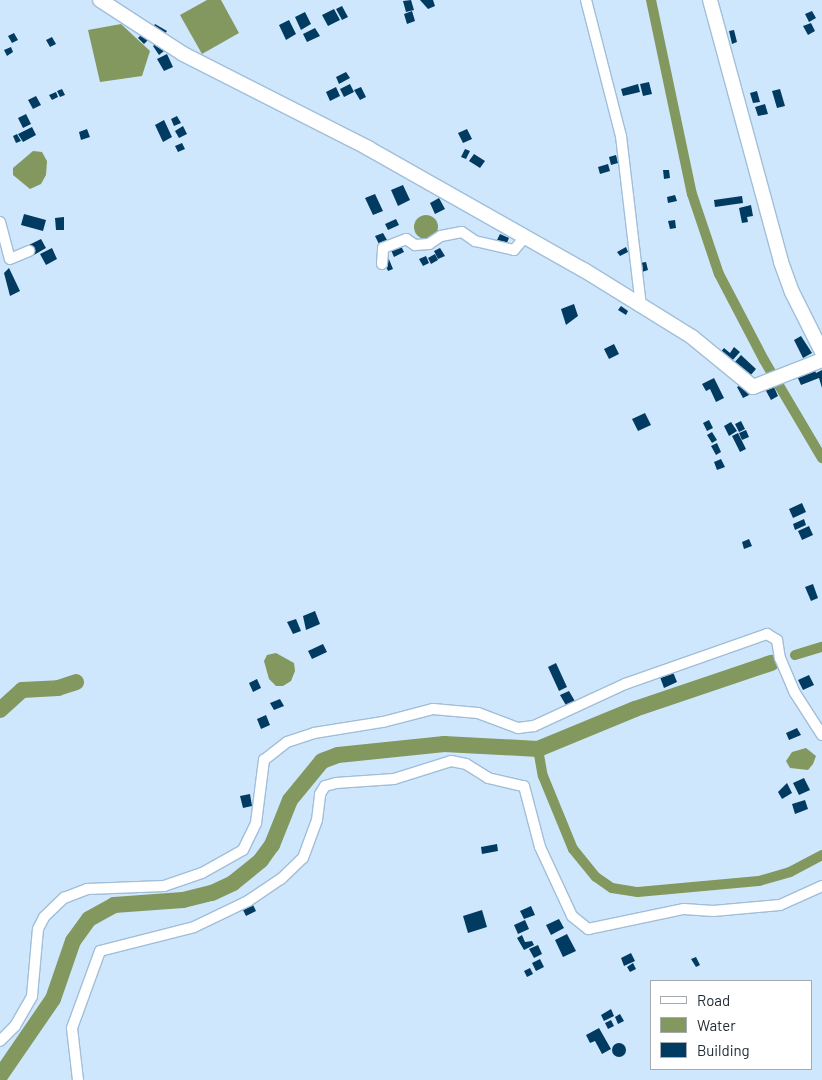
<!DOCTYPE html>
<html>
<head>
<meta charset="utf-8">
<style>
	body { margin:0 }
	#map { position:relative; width:822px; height:1080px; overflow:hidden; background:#cfe7fd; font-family:Barlow,sans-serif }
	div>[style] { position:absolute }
	.water>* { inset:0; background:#83985e }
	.round { border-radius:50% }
	.canal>* { height:10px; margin:-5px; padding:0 5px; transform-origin:5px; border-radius:5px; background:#83985e }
	.river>* { height:16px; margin:-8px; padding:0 8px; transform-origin:8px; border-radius:8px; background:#83985e }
	.building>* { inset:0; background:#023b61 }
	.roads { filter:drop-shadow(1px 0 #a1bed8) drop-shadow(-1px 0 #a1bed8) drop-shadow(0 1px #a1bed8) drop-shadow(0 -1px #a1bed8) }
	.street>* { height:10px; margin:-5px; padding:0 5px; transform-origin:5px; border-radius:5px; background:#fff }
	.secondary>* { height:14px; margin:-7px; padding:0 7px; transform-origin:7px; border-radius:7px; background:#fff }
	span { translate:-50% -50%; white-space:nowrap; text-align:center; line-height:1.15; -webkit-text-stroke:5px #fff; paint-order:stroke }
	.legend { position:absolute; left:650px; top:980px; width:162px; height:90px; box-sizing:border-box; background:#fff; border:1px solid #a6abaf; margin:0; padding:6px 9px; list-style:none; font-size:15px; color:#202c36 }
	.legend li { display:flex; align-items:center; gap:10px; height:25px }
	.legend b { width:25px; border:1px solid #a6abaf }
</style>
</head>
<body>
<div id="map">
	<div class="water">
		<div style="clip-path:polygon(207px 0,221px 0,239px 33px,202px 54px,180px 15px)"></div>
		<div style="clip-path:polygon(121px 24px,150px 51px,142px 76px,100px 82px,88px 30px)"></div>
		<div style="clip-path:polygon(33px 151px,42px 152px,47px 161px,46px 175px,41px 184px,30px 189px,13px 175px,13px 168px)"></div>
		<div class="round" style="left:414px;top:215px;width:24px;height:24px"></div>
		<div style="clip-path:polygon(276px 653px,294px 663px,295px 671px,291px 681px,283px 686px,276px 686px,269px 679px,264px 661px,267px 655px)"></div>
		<div style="clip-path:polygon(806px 748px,816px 756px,813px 764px,808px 770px,790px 768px,786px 761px,792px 752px)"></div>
	</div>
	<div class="canal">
		<div style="left:651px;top:0;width:198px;rotate:78.1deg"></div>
		<div style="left:692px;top:194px;width:84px;rotate:71.4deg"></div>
		<div style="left:719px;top:274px;width:97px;rotate:62.4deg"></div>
		<div style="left:764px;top:360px;width:114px;rotate:59.4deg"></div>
		<div style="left:795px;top:655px;width:28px;rotate:-17deg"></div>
		<div style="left:538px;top:749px;width:27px;rotate:80deg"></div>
		<div style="left:543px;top:776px;width:79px;rotate:67.7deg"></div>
		<div style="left:573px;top:849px;width:36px;rotate:51deg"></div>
		<div style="left:596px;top:877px;width:19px;rotate:35deg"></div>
		<div style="left:612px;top:888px;width:26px;rotate:9deg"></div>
		<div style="left:638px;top:892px;width:121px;rotate:-5.2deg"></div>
		<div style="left:759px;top:881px;width:32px;rotate:-16deg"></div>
		<div style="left:790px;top:872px;width:36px;rotate:-28deg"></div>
	</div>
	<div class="river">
		<div style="left:0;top:710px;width:30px;rotate:-42deg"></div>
		<div style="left:22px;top:690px;width:36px;rotate:-3deg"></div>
		<div style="left:58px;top:688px;width:19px;rotate:-18deg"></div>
		<div style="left:0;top:1076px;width:93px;rotate:-55.5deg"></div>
		<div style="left:53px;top:999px;width:61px;rotate:-71deg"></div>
		<div style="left:73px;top:941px;width:27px;rotate:-54deg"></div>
		<div style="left:89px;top:919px;width:29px;rotate:-29deg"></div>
		<div style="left:114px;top:905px;width:69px;rotate:-4.1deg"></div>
		<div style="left:183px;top:900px;width:30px;rotate:-14deg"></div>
		<div style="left:212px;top:893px;width:23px;rotate:-25deg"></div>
		<div style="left:233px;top:883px;width:36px;rotate:-39deg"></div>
		<div style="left:261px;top:860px;width:19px;rotate:-54deg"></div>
		<div style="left:272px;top:845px;width:48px;rotate:-68.2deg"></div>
		<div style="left:290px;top:800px;width:50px;rotate:-50.6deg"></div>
		<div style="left:322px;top:761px;width:17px;rotate:-21deg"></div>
		<div style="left:338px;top:755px;width:107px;rotate:-5.9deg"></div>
		<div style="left:444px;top:744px;width:94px;rotate:3deg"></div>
		<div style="left:538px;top:749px;width:105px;rotate:-22.4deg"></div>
		<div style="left:635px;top:709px;width:144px;rotate:-18.7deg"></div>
	</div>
	<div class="building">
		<div style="clip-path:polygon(411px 0,414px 10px,406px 12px,403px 1px)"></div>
		<div style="clip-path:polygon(420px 0,433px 0,435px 6px,428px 9px)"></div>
		<div style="clip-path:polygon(342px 6px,348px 17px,342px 20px,336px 9px)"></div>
		<div style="clip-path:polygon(334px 9px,340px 20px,328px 26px,322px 15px)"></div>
		<div style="clip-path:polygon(412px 11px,415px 21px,407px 24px,404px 14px)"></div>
		<div style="clip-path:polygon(812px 11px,816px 18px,809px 22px,805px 14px)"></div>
		<div style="clip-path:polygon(305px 12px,311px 24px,301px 30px,295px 17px)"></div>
		<div style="clip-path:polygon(289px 20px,296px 34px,286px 40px,279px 25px)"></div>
		<div style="clip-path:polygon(811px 23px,815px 31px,808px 35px,803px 26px)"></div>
		<div style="clip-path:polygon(155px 24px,167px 31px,163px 36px,152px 29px)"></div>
		<div style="clip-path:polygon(315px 28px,320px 36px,307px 42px,303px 34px)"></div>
		<div style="clip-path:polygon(734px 30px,737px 42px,732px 44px,729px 31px)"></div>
		<div style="clip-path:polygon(144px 32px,150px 38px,144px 44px,138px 38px)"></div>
		<div style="clip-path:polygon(14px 33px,18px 40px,12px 43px,8px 36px)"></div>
		<div style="clip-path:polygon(52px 37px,56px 44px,50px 47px,46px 40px)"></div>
		<div style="clip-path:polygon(158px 42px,164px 51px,159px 55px,153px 46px)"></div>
		<div style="clip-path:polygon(11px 47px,13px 52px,7px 56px,4px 50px)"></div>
		<div style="clip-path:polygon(167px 54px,173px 67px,164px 71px,157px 59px)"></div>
		<div style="clip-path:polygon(346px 72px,350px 78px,339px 84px,336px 77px)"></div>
		<div style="clip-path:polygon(649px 82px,652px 94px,643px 96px,640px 84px)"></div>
		<div style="clip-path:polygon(350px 84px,354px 92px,344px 97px,340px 89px)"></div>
		<div style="clip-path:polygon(638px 84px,640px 92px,623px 96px,621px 89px)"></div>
		<div style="clip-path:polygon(336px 87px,340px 96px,330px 101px,326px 92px)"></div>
		<div style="clip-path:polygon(361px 87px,366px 97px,360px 100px,354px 90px)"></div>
		<div style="clip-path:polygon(62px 89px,65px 95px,60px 97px,57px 91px)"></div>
		<div style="clip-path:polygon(780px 89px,785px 106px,777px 108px,772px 91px)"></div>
		<div style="clip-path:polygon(757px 91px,760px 102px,753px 103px,750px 93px)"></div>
		<div style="clip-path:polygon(56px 92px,58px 97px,52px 100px,49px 95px)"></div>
		<div style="clip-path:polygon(36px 96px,41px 105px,33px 109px,28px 100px)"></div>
		<div style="clip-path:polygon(765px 104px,768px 114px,758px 116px,755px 107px)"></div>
		<div style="clip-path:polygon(26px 114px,31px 124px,23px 128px,18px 118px)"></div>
		<div style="clip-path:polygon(177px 116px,181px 123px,174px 126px,171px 119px)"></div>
		<div style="clip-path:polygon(164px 120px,172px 137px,163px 142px,155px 125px)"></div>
		<div style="clip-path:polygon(183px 126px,187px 134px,179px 138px,175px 131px)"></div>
		<div style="clip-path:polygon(32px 127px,36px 135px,23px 142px,18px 134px)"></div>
		<div style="clip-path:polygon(87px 129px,90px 137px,81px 140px,79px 132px)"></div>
		<div style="clip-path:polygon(467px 129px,472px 139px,463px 143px,458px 133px)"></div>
		<div style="clip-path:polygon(17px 134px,21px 141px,16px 143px,13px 136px)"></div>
		<div style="clip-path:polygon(182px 143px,185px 149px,178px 152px,175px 146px)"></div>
		<div style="clip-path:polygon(465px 149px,470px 151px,466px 159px,461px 157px)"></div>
		<div style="clip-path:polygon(474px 154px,485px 161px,480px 168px,469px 161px)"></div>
		<div style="clip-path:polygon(616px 155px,618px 163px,611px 165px,609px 157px)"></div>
		<div style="clip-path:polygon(608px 164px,610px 171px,600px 174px,598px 167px)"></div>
		<div style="clip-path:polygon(663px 170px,669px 170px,670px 178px,664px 179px)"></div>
		<div style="clip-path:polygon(403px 185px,410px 200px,398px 206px,391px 190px)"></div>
		<div style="clip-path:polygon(375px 194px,383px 211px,373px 215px,365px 198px)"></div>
		<div style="clip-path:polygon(675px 195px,677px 201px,668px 203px,667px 197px)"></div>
		<div style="clip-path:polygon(742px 196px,743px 203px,715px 207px,714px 200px)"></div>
		<div style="clip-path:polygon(439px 198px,445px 209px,435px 214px,430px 203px)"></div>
		<div style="clip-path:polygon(751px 205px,753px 216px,747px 217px,748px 222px,742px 223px,739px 208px)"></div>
		<div style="clip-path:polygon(24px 214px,46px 220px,43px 231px,21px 225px)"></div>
		<div style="clip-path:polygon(64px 217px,64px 230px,56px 230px,55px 218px)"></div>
		<div style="clip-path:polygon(396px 219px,399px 225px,388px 230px,385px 224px)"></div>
		<div style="clip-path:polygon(675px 220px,676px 228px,670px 229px,668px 221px)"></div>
		<div style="clip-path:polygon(383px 233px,387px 240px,379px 244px,375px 236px)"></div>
		<div style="clip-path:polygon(500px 234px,509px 238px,505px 247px,496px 242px)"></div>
		<div style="clip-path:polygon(41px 239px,46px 248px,34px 255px,29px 245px)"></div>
		<div style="clip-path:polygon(401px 246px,404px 252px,394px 257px,391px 250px)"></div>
		<div style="clip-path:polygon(626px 247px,628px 252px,620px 256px,617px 252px)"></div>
		<div style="clip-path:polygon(52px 248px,57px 259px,46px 265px,40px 254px)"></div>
		<div style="clip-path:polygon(440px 248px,445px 256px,438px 259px,434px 251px)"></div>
		<div style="clip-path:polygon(435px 254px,438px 260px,431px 264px,428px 258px)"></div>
		<div style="clip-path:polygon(426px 256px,429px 263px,423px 266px,419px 259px)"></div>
		<div style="clip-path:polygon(388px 257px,393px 269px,388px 271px,383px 260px)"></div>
		<div style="clip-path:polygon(646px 262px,648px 270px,642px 272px,640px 263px)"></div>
		<div style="clip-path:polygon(9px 268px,20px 291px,10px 296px,4px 273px)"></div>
		<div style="clip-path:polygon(574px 304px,578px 316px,566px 325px,561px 309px)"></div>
		<div style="clip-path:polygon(621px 306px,628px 311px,626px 315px,618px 310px)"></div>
		<div style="clip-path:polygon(801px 336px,812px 353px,803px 358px,794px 340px)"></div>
		<div style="clip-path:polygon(614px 344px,619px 354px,609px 359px,604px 349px)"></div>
		<div style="clip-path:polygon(734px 347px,740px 352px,731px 362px,720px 353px,724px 348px,730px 353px)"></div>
		<div style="clip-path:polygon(741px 355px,756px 369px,750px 376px,734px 363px)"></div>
		<div style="clip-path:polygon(813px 366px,816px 373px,822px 370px,822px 388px,819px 378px,801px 385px,797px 376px)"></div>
		<div style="clip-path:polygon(714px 378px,724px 398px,716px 402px,710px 389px,706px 391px,702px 384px)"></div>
		<div style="clip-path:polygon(743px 384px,749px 395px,743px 398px,737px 387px)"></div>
		<div style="clip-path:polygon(773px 385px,778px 396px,771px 400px,765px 389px)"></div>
		<div style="clip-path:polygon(645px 413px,651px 425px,638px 431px,632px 419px)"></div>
		<div style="clip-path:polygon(709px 420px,713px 428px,707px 431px,703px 423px)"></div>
		<div style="clip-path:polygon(741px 421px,745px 429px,739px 432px,735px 424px)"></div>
		<div style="clip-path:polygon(731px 422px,737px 431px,729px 436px,724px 426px)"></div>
		<div style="clip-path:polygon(746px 430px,749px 437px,742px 440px,739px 433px)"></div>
		<div style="clip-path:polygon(712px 432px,717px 440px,712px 443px,707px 435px)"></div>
		<div style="clip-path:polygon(738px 433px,746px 449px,740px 452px,732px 436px)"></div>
		<div style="clip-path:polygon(717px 443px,721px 452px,716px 455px,711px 446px)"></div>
		<div style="clip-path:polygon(721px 459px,725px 467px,717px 470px,714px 462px)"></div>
		<div style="clip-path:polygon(802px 503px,806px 512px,793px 518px,789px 509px)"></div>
		<div style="clip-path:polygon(804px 519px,806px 525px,795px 530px,793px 524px)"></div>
		<div style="clip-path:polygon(809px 526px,813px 535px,802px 540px,798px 531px)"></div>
		<div style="clip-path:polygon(749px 539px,752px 546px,744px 549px,742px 542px)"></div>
		<div style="clip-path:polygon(813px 584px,818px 598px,811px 601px,805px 587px)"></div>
		<div style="clip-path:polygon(315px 611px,320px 624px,306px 630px,303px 616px)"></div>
		<div style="clip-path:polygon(296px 619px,301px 631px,293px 634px,287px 622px)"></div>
		<div style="clip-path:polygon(323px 644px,327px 652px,312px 659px,308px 651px)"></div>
		<div style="clip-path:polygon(556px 663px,567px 687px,559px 691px,548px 667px)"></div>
		<div style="clip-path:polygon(673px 672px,677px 682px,664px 688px,660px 677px)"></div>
		<div style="clip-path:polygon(809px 675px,814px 685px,803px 690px,798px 680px)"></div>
		<div style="clip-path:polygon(257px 679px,261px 688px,253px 692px,249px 683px)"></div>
		<div style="clip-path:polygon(569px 691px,576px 703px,567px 707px,560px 695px)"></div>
		<div style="clip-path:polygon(280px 699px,284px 706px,274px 710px,270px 703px)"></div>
		<div style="clip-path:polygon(266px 715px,270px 725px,261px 729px,257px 719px)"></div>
		<div style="clip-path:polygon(797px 728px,801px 735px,789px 740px,786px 733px)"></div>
		<div style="clip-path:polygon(804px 778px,810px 790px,799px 795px,793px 783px)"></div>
		<div style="clip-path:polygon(787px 783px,792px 793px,782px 799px,778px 792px)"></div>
		<div style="clip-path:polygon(250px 794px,252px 806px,243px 808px,240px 796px)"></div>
		<div style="clip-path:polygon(805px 800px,808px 809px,795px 814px,792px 804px)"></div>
		<div style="clip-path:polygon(497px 844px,498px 851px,482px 854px,481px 847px)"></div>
		<div style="clip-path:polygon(253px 905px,256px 911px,246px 916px,243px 910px)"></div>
		<div style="clip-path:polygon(531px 906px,535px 915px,524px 919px,520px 911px)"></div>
		<div style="clip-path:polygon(482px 910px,487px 927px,468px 933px,463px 916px)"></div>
		<div style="clip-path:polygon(559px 919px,564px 928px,551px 935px,546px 925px)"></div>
		<div style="clip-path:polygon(525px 920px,529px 929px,518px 934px,514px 925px)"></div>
		<div style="clip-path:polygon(567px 934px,576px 951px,563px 957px,555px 940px)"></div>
		<div style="clip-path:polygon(522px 935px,525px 942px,532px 941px,534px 945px,524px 950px,517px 938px)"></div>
		<div style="clip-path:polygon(538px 945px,542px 954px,534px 958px,529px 949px)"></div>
		<div style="clip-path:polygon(631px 953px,635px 961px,624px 966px,621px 958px)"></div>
		<div style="clip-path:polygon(696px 957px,700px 965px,696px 967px,691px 959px)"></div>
		<div style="clip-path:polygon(540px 959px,544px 967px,536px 971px,532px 963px)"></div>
		<div style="clip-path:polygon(633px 963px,636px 969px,630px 972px,627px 967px)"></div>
		<div style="clip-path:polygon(530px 968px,533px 974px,527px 977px,524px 971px)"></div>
		<div style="clip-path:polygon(611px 1009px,614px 1016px,604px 1021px,601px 1015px)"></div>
		<div style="clip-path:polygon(620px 1014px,624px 1021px,618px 1024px,615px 1017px)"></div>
		<div style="clip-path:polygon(611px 1020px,614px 1026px,608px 1029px,605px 1023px)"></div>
		<div style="clip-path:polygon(599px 1028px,611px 1049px,602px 1054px,595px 1041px,590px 1043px,586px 1035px)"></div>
		<div class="round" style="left:612px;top:1043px;width:14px;height:14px"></div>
	</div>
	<div class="roads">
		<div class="street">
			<div style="left:586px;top:0;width:140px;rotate:75.6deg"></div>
			<div style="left:621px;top:136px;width:170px;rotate:83.3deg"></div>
			<div style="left:0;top:222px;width:38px;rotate:75deg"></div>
			<div style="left:10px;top:259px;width:21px;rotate:-23deg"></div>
			<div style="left:382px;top:264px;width:16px;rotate:-86deg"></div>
			<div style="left:383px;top:248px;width:25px;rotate:-21deg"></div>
			<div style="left:406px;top:239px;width:11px;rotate:34deg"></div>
			<div style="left:415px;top:245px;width:14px;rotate:-4deg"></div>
			<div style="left:429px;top:244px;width:14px;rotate:-34deg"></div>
			<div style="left:441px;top:236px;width:21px;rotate:-11deg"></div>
			<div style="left:462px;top:232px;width:16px;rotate:35deg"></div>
			<div style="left:475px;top:241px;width:40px;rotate:13deg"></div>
			<div style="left:514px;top:250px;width:17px;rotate:-50deg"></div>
			<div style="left:0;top:1041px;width:21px;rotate:-45deg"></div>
			<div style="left:15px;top:1026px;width:34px;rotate:-60deg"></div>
			<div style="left:32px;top:996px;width:67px;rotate:-84.9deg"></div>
			<div style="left:38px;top:929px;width:13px;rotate:-63deg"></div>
			<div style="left:44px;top:917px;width:28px;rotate:-44deg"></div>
			<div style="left:64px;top:898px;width:25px;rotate:-21deg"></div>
			<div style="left:87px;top:889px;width:77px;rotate:-2.2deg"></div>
			<div style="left:164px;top:886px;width:40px;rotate:-18.9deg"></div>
			<div style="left:202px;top:873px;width:47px;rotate:-29.3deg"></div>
			<div style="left:243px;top:850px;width:30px;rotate:-64deg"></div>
			<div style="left:256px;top:823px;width:64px;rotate:-82.8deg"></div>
			<div style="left:264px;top:760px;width:29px;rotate:-38deg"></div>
			<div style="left:287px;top:742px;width:28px;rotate:-18deg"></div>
			<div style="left:314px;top:733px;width:70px;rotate:-9.1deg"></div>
			<div style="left:383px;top:722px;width:52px;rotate:-14.6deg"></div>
			<div style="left:433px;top:709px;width:45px;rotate:5.1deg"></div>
			<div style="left:478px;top:713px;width:43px;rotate:20.6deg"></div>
			<div style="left:518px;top:728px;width:16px;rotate:-7deg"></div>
			<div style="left:534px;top:726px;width:100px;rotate:-24.8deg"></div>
			<div style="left:625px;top:684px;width:151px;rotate:-19.4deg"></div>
			<div style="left:767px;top:634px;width:12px;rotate:31deg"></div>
			<div style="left:777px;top:640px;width:18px;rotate:81deg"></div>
			<div style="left:780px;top:658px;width:38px;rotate:67deg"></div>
			<div style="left:795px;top:693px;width:50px;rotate:57.3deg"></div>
			<div style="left:78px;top:1080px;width:52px;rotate:-96.6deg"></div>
			<div style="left:72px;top:1028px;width:82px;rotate:-70deg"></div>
			<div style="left:100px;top:951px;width:97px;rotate:-14.3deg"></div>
			<div style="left:194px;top:927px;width:60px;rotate:-25.7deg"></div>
			<div style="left:248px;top:901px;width:40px;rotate:-34deg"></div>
			<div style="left:281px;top:879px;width:30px;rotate:-44deg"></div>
			<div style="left:303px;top:858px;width:40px;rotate:-69.8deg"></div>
			<div style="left:317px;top:820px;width:26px;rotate:-83deg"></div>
			<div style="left:320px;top:794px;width:9px;rotate:-58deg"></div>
			<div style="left:325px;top:786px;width:11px;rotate:-15deg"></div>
			<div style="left:336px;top:783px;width:58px;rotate:-3.9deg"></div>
			<div style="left:394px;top:779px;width:60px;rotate:-17.5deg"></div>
			<div style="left:451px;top:761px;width:15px;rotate:11deg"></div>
			<div style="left:466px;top:764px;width:26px;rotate:32deg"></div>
			<div style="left:488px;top:778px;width:37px;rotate:13deg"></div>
			<div style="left:524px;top:786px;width:63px;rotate:75.3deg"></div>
			<div style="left:540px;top:847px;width:76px;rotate:65.1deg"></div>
			<div style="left:572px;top:916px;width:21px;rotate:39deg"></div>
			<div style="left:588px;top:929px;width:98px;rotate:-11.8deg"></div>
			<div style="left:684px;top:909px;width:29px;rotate:4deg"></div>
			<div style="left:713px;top:911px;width:67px;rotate:-5.1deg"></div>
			<div style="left:780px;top:905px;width:46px;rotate:-24.3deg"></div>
		</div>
		<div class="secondary">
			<div style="left:100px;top:0;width:99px;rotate:33deg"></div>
			<div style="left:183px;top:54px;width:208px;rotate:26.9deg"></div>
			<div style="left:368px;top:148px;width:248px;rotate:29.5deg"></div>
			<div style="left:584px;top:270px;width:127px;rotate:31.8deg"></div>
			<div style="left:692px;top:337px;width:79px;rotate:39.3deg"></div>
			<div style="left:753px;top:387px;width:74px;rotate:-21.4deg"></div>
			<div style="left:710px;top:0;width:271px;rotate:74.8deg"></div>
			<div style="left:781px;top:262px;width:32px;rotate:70deg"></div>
			<div style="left:792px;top:292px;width:67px;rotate:63.4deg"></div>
		</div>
	</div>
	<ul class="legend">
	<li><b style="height:6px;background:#fff"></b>Road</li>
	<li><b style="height:14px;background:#83985e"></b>Water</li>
	<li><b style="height:14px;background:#023b61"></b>Building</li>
	</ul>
</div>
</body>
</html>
